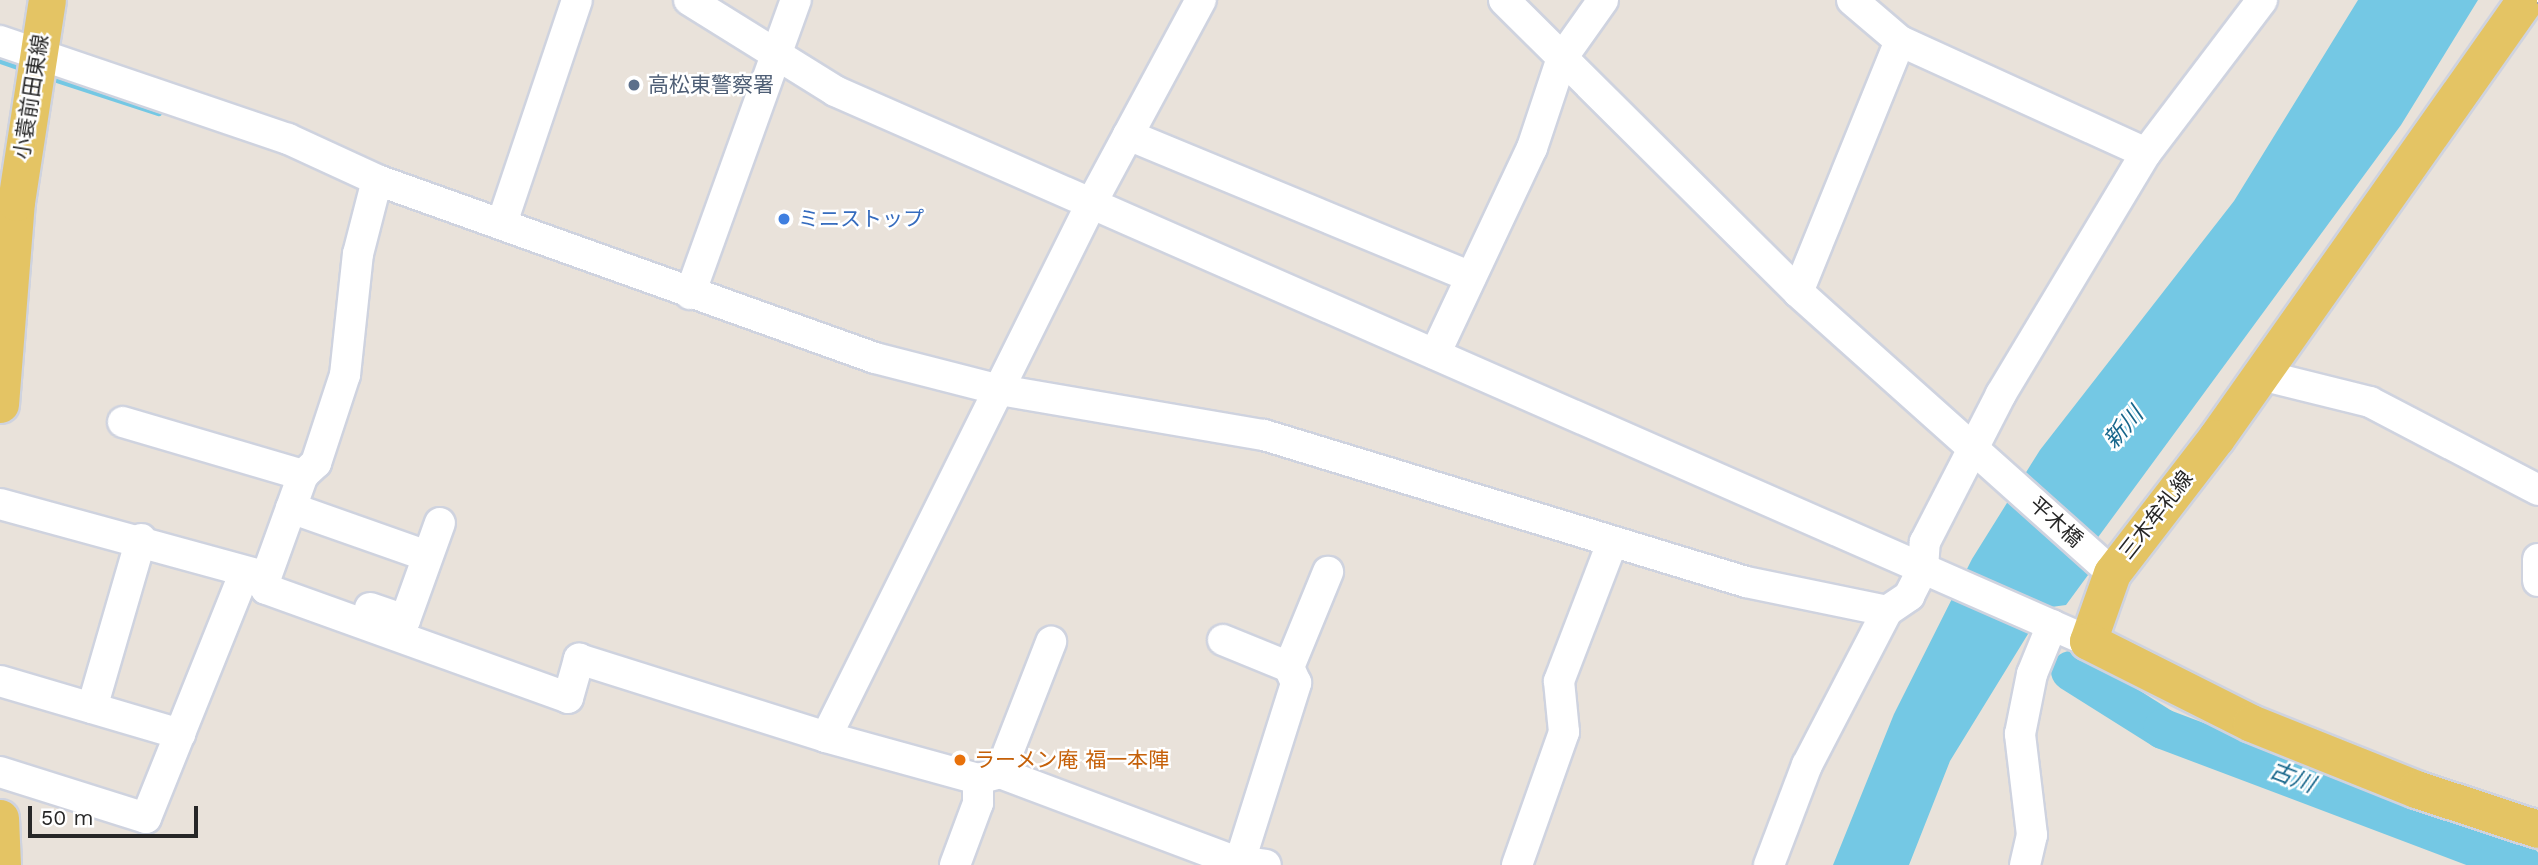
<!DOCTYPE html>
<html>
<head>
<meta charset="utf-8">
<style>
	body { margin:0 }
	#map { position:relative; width:2538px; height:865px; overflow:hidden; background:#e9e2da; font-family:"Work Sans","Noto Sans JP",sans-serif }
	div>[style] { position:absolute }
	.water>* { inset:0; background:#74c8e4 }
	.stream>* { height:7px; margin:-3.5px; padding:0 3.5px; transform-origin:3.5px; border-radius:3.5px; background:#74c8e4 }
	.river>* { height:40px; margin:-20px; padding:0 20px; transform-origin:20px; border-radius:20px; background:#74c8e4 }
	.roads { filter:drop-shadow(2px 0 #cfd3df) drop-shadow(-2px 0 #cfd3df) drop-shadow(0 2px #cfd3df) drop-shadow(0 -2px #cfd3df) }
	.minor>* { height:30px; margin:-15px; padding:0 15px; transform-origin:15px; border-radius:15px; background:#fff }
	.major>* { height:37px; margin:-18.5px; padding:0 18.5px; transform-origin:18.5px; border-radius:18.5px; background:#e4c464 }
	.rail>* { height:8px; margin-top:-4px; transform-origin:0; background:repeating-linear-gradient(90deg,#fff 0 16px,#9da1b0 0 32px); box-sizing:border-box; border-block:2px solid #9da1b0 }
	.dots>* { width:19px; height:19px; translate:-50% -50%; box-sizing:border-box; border:4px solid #fff; border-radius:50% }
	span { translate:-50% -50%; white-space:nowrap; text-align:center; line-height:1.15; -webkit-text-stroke:5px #fff; paint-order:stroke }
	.service-label { font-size:21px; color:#4e5e75 }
	.left { translate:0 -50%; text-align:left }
	.street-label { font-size:21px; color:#272727 }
	.shop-label { font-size:21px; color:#366cbe }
	.food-label { font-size:21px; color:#c56008 }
	.water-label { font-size:23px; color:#17668b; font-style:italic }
	.scale { position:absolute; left:28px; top:806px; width:170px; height:32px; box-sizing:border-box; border:4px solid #272727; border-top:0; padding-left:9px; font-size:21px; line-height:24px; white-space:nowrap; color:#272727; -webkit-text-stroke:5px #fff; paint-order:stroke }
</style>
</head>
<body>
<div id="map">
	<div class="water">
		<div style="clip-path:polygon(2358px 0,2478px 0,2401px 125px,2096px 540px,2102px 556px,2066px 605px,2044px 608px,1950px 761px,1909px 865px,1833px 865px,1894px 714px,1972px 559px,2040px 450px,2234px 201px)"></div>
	</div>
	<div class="stream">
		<div style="left:0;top:60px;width:28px;rotate:19deg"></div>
		<div style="left:47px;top:76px;width:117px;rotate:18deg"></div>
	</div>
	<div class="river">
		<div style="left:2071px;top:671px;width:109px;rotate:32.2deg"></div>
		<div style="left:2163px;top:729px;width:384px;rotate:20.7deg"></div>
	</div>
	<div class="roads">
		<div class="minor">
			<div style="left:689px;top:0;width:172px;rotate:31.9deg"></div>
			<div style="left:835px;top:91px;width:1368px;rotate:23.7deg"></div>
			<div style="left:1504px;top:0;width:414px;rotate:44.8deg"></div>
			<div style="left:1798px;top:292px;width:421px;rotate:41.8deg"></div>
			<div style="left:1852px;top:0;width:63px;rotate:40.5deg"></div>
			<div style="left:1900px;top:41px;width:270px;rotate:24.5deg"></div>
			<div style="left:0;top:41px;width:304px;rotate:18.8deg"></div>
			<div style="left:288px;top:139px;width:98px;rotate:24.7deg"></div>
			<div style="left:377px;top:180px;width:529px;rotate:19.67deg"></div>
			<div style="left:875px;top:358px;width:129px;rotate:14.4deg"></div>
			<div style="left:1000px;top:390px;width:268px;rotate:9.7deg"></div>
			<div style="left:1264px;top:435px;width:504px;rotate:16.96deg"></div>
			<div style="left:1746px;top:582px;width:144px;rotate:11.6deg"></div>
			<div style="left:1887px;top:611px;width:27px;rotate:-34deg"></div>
			<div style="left:1909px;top:596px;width:31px;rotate:-63deg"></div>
			<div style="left:1923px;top:568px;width:26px;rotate:-86deg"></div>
			<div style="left:1925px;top:542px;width:166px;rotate:-62.8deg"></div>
			<div style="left:2001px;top:394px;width:281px;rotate:-59deg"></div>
			<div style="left:2146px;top:153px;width:192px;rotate:-52.8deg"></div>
			<div style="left:1128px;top:135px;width:371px;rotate:22.5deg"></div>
			<div style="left:502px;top:223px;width:235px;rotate:-71.4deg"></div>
			<div style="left:1798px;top:292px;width:271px;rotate:-67.9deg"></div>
			<div style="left:690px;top:294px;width:313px;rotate:-70.2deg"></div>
			<div style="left:1435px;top:354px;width:228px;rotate:-64.8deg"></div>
			<div style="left:1532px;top:148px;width:95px;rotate:-71.6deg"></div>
			<div style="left:1562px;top:58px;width:71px;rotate:-54.7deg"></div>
			<div style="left:2261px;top:375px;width:112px;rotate:13.9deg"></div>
			<div style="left:2370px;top:402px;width:190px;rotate:27.6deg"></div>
			<div style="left:123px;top:422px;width:188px;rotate:16.4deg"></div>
			<div style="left:303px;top:475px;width:109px;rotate:109.9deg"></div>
			<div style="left:303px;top:475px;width:18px;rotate:-43deg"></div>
			<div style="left:316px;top:463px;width:93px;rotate:-71.8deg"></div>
			<div style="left:345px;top:375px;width:122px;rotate:-83.9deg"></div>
			<div style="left:358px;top:254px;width:76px;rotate:-75.6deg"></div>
			<div style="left:0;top:504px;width:276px;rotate:15.3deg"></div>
			<div style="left:266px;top:577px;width:12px;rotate:90deg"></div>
			<div style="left:266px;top:589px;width:321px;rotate:19.8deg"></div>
			<div style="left:568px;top:698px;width:41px;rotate:-74.2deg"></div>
			<div style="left:579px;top:659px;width:259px;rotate:17.5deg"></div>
			<div style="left:291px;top:508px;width:144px;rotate:19.4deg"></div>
			<div style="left:2538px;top:559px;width:22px;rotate:90deg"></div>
			<div style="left:370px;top:608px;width:37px;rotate:19deg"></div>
			<div style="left:405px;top:620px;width:103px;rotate:-70.2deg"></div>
			<div style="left:1223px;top:640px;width:71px;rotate:22.2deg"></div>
			<div style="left:0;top:681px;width:188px;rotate:16.4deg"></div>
			<div style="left:92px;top:708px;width:176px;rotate:-73.8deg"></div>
			<div style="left:0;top:772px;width:153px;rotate:17.5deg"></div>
			<div style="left:146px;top:818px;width:265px;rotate:-68.1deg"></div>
			<div style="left:1000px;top:773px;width:141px;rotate:-68.7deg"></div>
			<div style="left:978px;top:779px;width:23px;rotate:-15deg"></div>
			<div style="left:1000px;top:773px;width:247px;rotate:20.6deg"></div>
			<div style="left:1231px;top:860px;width:35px;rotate:8deg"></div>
			<div style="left:1240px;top:861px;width:187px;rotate:-72.5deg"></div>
			<div style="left:1296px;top:683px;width:17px;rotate:-114deg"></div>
			<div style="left:1289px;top:667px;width:103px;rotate:-67.7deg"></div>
			<div style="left:955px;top:865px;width:66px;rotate:-69.6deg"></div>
			<div style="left:978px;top:803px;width:24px;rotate:-90deg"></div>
			<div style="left:978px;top:779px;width:158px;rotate:-164.6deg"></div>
			<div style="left:826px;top:737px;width:595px;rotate:-63.56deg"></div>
			<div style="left:1091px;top:204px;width:232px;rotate:-61.7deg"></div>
			<div style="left:1517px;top:865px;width:141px;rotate:-70.5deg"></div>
			<div style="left:1564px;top:732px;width:51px;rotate:-95.6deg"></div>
			<div style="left:1559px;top:681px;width:148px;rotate:-69deg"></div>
			<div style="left:1769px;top:865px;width:107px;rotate:-69.2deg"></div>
			<div style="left:1807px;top:765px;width:174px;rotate:-62.5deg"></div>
			<div style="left:2025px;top:865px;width:31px;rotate:-77deg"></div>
			<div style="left:2032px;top:835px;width:102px;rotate:-96.8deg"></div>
			<div style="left:2020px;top:734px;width:61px;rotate:-78.7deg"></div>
			<div style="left:2032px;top:674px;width:53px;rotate:-67.8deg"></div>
		</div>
		<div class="major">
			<div style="left:2525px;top:0;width:536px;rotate:125.2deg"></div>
			<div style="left:2216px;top:438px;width:170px;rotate:127.6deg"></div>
			<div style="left:2112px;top:573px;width:72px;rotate:109.4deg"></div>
			<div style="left:2088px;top:641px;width:182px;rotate:26.7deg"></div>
			<div style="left:2251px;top:723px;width:178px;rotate:21.8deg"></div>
			<div style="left:2416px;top:789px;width:128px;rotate:18.2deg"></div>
			<div style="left:0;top:404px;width:203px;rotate:-85.5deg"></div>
			<div style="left:16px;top:202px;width:204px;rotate:-81.3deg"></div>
			<div style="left:0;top:818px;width:47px;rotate:87.6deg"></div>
		</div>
	</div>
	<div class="rail">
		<div style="left:2537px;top:0;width:1px"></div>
	</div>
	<div class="dots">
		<div style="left:634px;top:85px;background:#5c6f8a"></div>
		<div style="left:784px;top:219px;background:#3f7fe0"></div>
		<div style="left:960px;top:760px;background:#e8710a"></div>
	</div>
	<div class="service-label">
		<span class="left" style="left:648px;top:85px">高松東警察署</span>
	</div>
	<div class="street-label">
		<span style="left:31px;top:97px;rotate:-81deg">小蓑前田東線</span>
		<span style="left:2156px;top:515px;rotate:-52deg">三木牟礼線</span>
		<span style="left:2056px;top:522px;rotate:42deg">平木橋</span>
	</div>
	<div class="shop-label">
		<span class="left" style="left:798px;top:219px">ミニストップ</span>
	</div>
	<div class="food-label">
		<span class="left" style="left:974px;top:760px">ラーメン庵 福一本陣</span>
	</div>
	<div class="water-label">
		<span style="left:2124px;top:428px;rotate:-49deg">新川</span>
		<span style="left:2292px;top:778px;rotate:21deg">古川</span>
	</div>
	<div class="scale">50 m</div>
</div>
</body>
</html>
